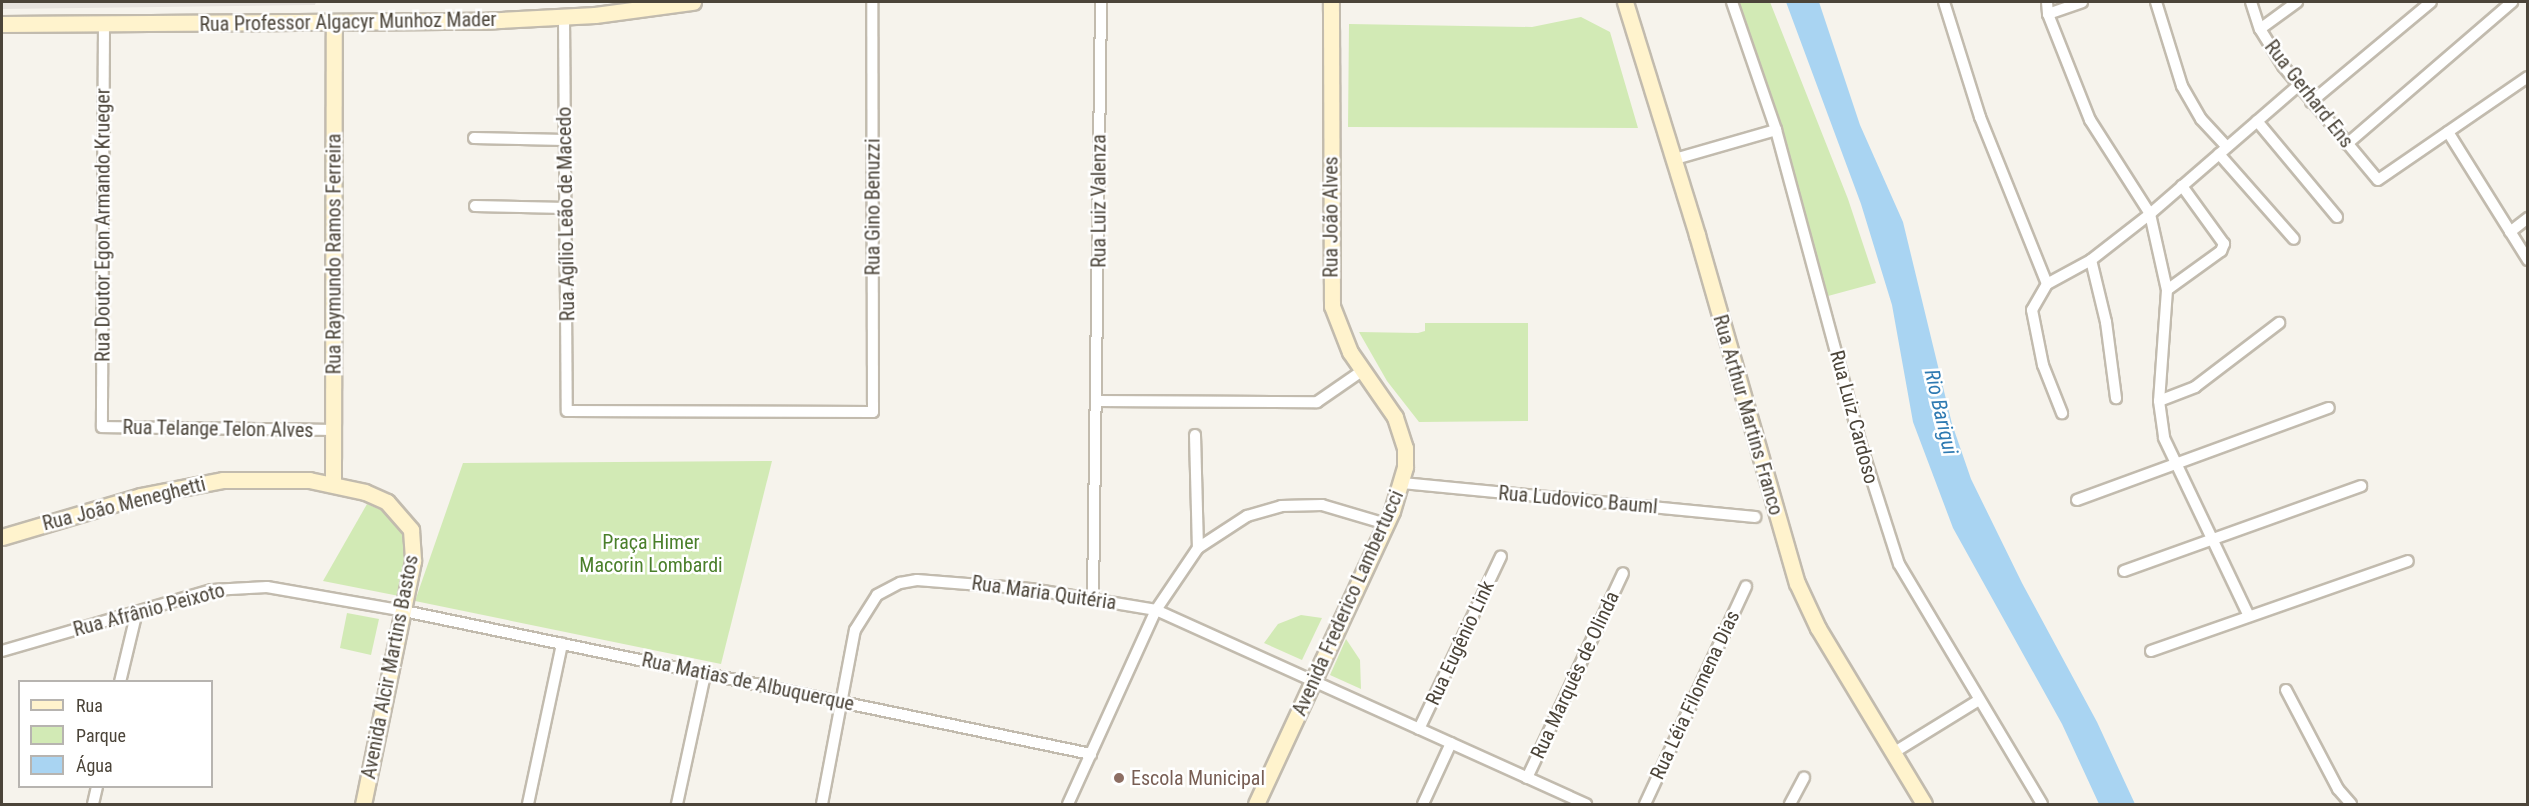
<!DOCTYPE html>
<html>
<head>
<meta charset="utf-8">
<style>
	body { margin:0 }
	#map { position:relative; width:2529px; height:806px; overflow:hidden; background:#f6f3ec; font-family:"Roboto Condensed",sans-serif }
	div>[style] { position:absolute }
	.industrial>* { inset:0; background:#e6e2dd }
	.green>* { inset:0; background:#d2eab5 }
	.water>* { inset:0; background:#a9d4f2 }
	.roads { filter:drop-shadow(2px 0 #c2bbae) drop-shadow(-2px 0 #c2bbae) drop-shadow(0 2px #c2bbae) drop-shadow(0 -2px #c2bbae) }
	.street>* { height:10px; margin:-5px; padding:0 5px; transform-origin:5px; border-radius:5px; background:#fff }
	.secondary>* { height:15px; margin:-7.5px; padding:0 7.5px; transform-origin:7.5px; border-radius:7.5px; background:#fff3cd }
	.dots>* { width:16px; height:16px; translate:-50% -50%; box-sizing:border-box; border:3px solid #fff; border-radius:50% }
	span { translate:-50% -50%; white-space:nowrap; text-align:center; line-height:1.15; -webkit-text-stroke:5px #fff; paint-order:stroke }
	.street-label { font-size:20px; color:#4b4439 }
	.park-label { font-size:20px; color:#4a7f2a }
	.education-label { font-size:20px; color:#785e54 }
	.left { translate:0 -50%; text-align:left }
	.water-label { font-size:21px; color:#2e7ab2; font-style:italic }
	.frame { position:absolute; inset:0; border:3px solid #4b4439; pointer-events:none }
	.legend { position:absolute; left:18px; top:680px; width:195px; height:108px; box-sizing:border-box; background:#fff; border:2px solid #b7b4b0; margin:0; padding:8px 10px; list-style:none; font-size:18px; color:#4b4439 }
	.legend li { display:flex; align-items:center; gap:12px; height:30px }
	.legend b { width:30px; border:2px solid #b7b4b0 }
</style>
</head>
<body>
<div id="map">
	<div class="industrial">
		<div style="clip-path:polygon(2px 2px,316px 2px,315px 5px,2px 9px)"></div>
	</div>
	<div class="green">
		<div style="clip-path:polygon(1737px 2px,1770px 2px,1848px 199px,1876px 283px,1828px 296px,1778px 116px)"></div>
		<div style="clip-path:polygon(1581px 17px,1610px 32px,1638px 128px,1348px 127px,1349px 24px,1532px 27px)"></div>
		<div style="clip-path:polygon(1425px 323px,1528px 323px,1528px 421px,1419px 422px,1387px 381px,1359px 332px,1418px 333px,1425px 331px)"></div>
		<div style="clip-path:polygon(772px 461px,721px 664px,415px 601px,463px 463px)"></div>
		<div style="clip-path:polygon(367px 504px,386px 512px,404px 533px,405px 566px,399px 596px,323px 581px)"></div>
		<div style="clip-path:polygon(347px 613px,379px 619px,371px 655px,340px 648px)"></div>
		<div style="clip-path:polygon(1301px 615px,1322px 618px,1302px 660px,1264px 643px,1278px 624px)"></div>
		<div style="clip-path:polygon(1346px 639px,1360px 660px,1361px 689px,1330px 675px)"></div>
	</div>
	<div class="water">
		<div style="clip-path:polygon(1786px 2px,1819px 2px,1860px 125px,1903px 222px,1952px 424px,1971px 479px,2022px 583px,2097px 722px,2135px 804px,2099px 804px,2062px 724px,1953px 528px,1913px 422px,1892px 305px,1861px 204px)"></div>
	</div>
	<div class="roads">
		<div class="street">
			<div style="left:1732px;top:2px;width:135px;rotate:71deg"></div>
			<div style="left:1776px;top:130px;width:323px;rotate:74.9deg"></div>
			<div style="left:1860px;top:442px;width:128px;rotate:72.3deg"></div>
			<div style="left:1899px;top:564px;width:279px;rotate:59.2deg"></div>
			<div style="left:1944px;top:2px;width:121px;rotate:72.6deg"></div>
			<div style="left:1980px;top:117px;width:180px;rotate:68.1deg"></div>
			<div style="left:2047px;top:284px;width:50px;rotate:-28.6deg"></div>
			<div style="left:2091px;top:260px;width:75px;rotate:-37.9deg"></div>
			<div style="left:2150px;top:214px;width:196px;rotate:-40.9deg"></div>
			<div style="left:2047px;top:2px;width:12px;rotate:85deg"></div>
			<div style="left:2048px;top:14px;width:114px;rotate:68.4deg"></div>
			<div style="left:2090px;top:120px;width:112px;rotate:57.4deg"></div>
			<div style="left:2150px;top:214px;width:78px;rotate:77.4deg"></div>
			<div style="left:2167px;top:290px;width:111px;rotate:94.1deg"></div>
			<div style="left:2159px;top:401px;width:37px;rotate:82deg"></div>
			<div style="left:2164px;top:438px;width:197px;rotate:64.5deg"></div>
			<div style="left:2156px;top:2px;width:88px;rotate:72.8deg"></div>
			<div style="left:2182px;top:86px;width:38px;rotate:60deg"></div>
			<div style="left:2201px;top:119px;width:38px;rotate:47deg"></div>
			<div style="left:2251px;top:2px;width:28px;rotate:72deg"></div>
			<div style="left:2260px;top:29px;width:44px;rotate:58.1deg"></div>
			<div style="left:2283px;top:66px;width:148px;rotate:50.2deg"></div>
			<div style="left:2378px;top:180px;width:182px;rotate:-34.5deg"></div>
			<div style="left:2048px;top:14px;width:36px;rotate:-19deg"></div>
			<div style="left:564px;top:17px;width:394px;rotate:89.6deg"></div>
			<div style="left:567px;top:411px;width:306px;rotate:0.2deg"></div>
			<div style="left:873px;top:412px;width:410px;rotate:-90.1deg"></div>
			<div style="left:104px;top:24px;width:403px;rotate:90.3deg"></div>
			<div style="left:102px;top:427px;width:231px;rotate:0.7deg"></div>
			<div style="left:2260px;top:29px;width:46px;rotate:-36.1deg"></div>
			<div style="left:2311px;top:102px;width:156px;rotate:-39.8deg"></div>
			<div style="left:2257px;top:121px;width:125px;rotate:50.2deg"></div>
			<div style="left:2448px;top:132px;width:151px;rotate:58deg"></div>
			<div style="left:474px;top:138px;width:91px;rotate:1.3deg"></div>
			<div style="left:2347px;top:144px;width:218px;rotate:-40.7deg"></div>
			<div style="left:2219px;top:154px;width:113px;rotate:48.6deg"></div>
			<div style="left:1675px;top:159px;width:105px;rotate:-16deg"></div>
			<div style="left:475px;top:206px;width:91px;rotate:1.3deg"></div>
			<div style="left:2510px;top:232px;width:23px;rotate:-38deg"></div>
			<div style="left:2091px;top:260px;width:64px;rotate:76.4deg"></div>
			<div style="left:2106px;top:322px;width:77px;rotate:82.5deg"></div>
			<div style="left:2047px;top:284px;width:30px;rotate:120deg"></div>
			<div style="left:2032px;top:310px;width:56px;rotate:78.7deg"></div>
			<div style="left:2043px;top:365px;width:52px;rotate:68.4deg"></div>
			<div style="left:2167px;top:290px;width:67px;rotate:-35.8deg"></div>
			<div style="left:2221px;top:251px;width:8px;rotate:-67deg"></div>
			<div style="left:2224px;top:244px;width:72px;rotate:-125.9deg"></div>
			<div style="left:1098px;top:401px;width:219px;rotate:0.3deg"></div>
			<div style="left:1317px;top:402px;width:55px;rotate:-34.6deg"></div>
			<div style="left:2159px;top:401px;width:39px;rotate:-21deg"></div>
			<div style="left:2195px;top:387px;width:106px;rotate:-37.3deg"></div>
			<div style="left:1195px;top:435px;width:113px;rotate:88.5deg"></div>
			<div style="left:1402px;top:483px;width:355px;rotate:5.5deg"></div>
			<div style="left:2077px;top:500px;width:268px;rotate:-20.1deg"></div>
			<div style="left:2124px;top:571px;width:252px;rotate:-19.7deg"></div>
			<div style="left:1093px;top:598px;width:596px;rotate:-89.23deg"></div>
			<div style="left:2px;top:651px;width:219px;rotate:-16.2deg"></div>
			<div style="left:212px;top:590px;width:55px;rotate:-3.1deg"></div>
			<div style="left:267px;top:587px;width:139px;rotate:9.9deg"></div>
			<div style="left:404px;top:611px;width:702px;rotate:11.76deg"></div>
			<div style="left:2151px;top:651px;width:272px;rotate:-19.3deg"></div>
			<div style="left:120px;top:682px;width:73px;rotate:-76.5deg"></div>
			<div style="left:2286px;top:690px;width:112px;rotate:62.3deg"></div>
			<div style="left:2338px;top:789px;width:20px;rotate:49deg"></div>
			<div style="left:1419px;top:729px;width:191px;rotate:-64.6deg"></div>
			<div style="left:1893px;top:753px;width:101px;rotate:-31.6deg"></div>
			<div style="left:1527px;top:778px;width:226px;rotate:-64.9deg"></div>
			<div style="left:93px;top:804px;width:18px;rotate:-77deg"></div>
			<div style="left:528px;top:804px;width:164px;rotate:-78deg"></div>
			<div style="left:677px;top:804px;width:133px;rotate:-77.8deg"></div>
			<div style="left:822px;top:804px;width:177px;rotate:-79.3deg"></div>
			<div style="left:855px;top:630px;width:41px;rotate:-57.8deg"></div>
			<div style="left:877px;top:595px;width:26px;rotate:-28deg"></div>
			<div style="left:900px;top:583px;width:17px;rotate:-10deg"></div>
			<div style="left:917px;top:580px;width:114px;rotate:4.5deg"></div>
			<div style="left:1031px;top:589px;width:127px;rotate:9.5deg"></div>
			<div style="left:1156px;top:610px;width:472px;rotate:24.3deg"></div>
			<div style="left:1068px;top:804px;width:213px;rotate:-65.6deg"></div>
			<div style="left:1156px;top:610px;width:75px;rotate:-55.9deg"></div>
			<div style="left:1198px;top:548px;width:59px;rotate:-33.1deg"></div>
			<div style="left:1247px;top:516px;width:35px;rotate:-16deg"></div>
			<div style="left:1281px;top:506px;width:41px;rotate:-1.4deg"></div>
			<div style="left:1322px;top:505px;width:67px;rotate:16.5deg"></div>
			<div style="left:1423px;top:804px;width:67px;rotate:-65.3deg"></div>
			<div style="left:1645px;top:804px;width:240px;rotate:-65.1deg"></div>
			<div style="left:1790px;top:804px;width:30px;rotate:-62deg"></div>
		</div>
		<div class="secondary">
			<div style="left:1625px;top:2px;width:244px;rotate:72.8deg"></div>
			<div style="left:1697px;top:235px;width:362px;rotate:74deg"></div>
			<div style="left:1797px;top:583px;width:50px;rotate:65deg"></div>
			<div style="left:1818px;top:628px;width:205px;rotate:58.9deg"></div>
			<div style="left:2px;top:24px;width:479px;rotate:-0.4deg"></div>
			<div style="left:481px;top:21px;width:114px;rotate:-3deg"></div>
			<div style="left:595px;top:15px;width:99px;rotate:-7.6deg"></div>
			<div style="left:333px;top:484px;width:461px;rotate:-89.9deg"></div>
			<div style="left:2px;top:537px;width:144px;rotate:-16.5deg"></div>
			<div style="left:140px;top:496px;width:85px;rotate:-10.9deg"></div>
			<div style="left:223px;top:480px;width:86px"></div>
			<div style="left:309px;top:480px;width:57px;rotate:12.1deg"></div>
			<div style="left:365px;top:492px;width:24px;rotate:24deg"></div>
			<div style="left:387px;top:502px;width:37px;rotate:49deg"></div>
			<div style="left:411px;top:530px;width:31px;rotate:86deg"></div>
			<div style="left:413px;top:561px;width:248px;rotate:101.6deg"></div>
			<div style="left:1256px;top:804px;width:323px;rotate:-65.1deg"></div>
			<div style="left:1392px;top:511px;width:46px;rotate:-73.5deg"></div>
			<div style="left:1405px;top:467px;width:19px;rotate:-90deg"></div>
			<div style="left:1405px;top:448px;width:33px;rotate:-108deg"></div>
			<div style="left:1395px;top:417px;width:79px;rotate:-124.7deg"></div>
			<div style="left:1350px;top:352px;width:49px;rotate:-111.4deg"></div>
			<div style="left:1332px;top:306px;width:304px;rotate:-90.2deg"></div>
		</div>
	</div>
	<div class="dots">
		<div style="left:1119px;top:778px;background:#8d6e63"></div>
	</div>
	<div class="street-label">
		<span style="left:348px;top:22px;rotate:-1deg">Rua Professor Algacyr Munhoz Mader</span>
		<span style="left:2309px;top:94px;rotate:52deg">Rua Gerhard Ens</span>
		<span style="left:1099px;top:201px;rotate:-90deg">Rua Luiz Valenza</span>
		<span style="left:873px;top:207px;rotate:-90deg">Rua Gino Benuzzi</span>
		<span style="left:566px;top:214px;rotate:-91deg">Rua Agílio Leão de Macedo</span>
		<span style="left:1331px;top:217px;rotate:-90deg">Rua João Alves</span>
		<span style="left:103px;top:225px;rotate:-90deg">Rua Doutor Egon Armando Krueger</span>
		<span style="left:334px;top:254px;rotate:-90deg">Rua Raymundo Ramos Ferreira</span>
		<span style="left:1748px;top:415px;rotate:74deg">Rua Arthur Martins Franco</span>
		<span style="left:1854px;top:417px;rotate:75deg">Rua Luiz Cardoso</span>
		<span style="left:218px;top:429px;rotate:1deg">Rua Telange Telon Alves</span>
		<span style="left:1578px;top:500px;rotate:5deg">Rua Ludovico Bauml</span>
		<span style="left:124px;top:504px;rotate:-14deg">Rua João Meneghetti</span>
		<span style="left:1044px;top:593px;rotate:8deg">Rua Maria Quitéria</span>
		<span style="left:1348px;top:603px;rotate:-66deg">Avenida Frederico Lambertucci</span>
		<span style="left:149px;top:610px;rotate:-15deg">Rua Afrânio Peixoto</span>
		<span style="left:1460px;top:643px;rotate:-65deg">Rua Eugênio Link</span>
		<span style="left:390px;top:667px;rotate:-79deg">Avenida Alcir Martins Bastos</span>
		<span style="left:1575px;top:675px;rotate:-65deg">Rua Marquês de Olinda</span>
		<span style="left:748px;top:682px;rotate:12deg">Rua Matias de Albuquerque</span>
		<span style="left:1695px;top:695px;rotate:-65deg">Rua Léia Filomena Dias</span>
	</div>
	<div class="park-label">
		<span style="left:651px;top:554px">Praça Himer<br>Macorin Lombardi</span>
	</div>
	<div class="education-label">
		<span class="left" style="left:1131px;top:778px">Escola Municipal</span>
	</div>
	<div class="water-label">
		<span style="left:1941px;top:412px;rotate:77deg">Rio Barigui</span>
	</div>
	<div class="frame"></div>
	<ul class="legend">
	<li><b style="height:8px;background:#fff3cd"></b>Rua</li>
	<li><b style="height:16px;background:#d2eab5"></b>Parque</li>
	<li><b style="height:16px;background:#a9d4f2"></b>Água</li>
	</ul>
</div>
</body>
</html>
